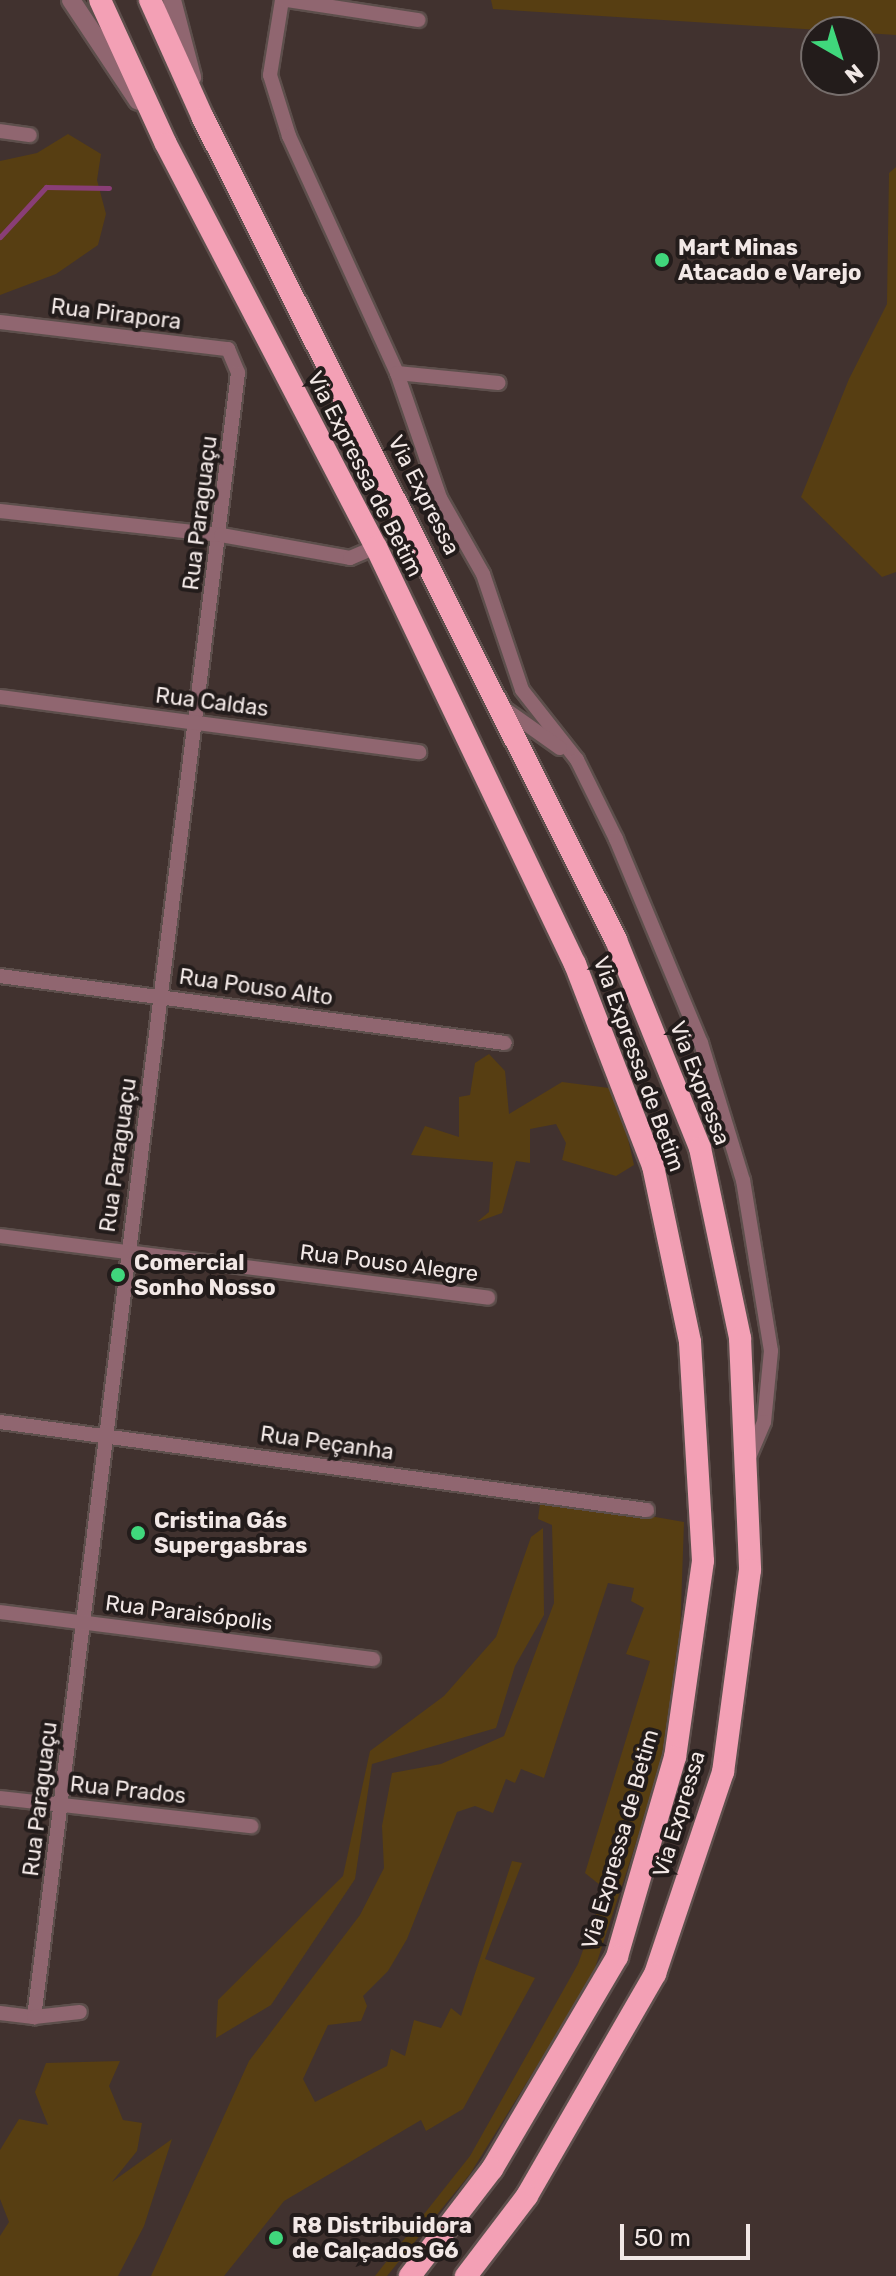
<!DOCTYPE html>
<html>
<head>
<meta charset="utf-8">
<style>
	body { margin:0 }
	#map { position:relative; width:896px; height:2276px; overflow:hidden; background:#41322f; font-family:Rubik,sans-serif }
	div>[style] { position:absolute }
	.green>* { inset:0; background:#573e12 }
	.stream>* { height:5px; margin:-2.5px; padding:0 2.5px; transform-origin:2.5px; border-radius:2.5px; background:#893e76 }
	.roads { filter:drop-shadow(2px 0 #5d4f4c) drop-shadow(-2px 0 #5d4f4c) drop-shadow(0 2px #5d4f4c) drop-shadow(0 -2px #5d4f4c) }
	.minor>* { height:14px; margin:-7px; padding:0 7px; transform-origin:7px; border-radius:7px; background:#906670 }
	.tertiary>* { height:18px; margin:-9px; padding:0 9px; transform-origin:9px; border-radius:9px; background:#906670 }
	.trunk>* { height:22px; margin:-11px; padding:0 11px; transform-origin:11px; border-radius:11px; background:#f3a0b5 }
	.dots>* { width:22px; height:22px; translate:-50% -50%; box-sizing:border-box; border:4px solid #231c1b; border-radius:50% }
	span { translate:-50% -50%; white-space:nowrap; text-align:center; line-height:1.15; -webkit-text-stroke:8px #231c1b; paint-order:stroke }
	.poi-label { font-size:22px; color:#f2e8e6; font-weight:700 }
	.left { translate:0 -50%; text-align:left }
	.street-label { font-size:22px; color:#f2e8e6 }
	.north { position:absolute; left:800px; top:16px; width:80px; height:80px; box-sizing:border-box; background:#231c1b; border:2px solid #766e6c; border-radius:50%; rotate:141deg; font-size:22px; font-weight:700; line-height:32px; text-align:center; color:#f2e8e6 }
	.north::after { content:''; display:block; margin:auto; width:28px; height:36px; background:#40d77c; clip-path:polygon(50% 0,100% 100%,50% 72%,0 100%) }
	.scale { position:absolute; left:620px; top:2224px; width:130px; height:36px; box-sizing:border-box; border:4px solid #f2e8e6; border-top:0; padding-left:10px; font-size:24px; line-height:28px; white-space:nowrap; color:#f2e8e6; -webkit-text-stroke:6px #231c1b; paint-order:stroke }
</style>
</head>
<body>
<div id="map">
	<div class="green">
		<div style="clip-path:polygon(491px 0,896px 0,896px 35px,493px 9px)"></div>
		<div style="clip-path:polygon(68px 134px,101px 154px,97px 180px,106px 214px,98px 245px,56px 274px,0 295px,0 161px,37px 153px)"></div>
		<div style="clip-path:polygon(896px 167px,896px 572px,882px 577px,801px 497px,849px 379px,887px 304px,889px 173px)"></div>
		<div style="clip-path:polygon(489px 1054px,505px 1071px,509px 1114px,562px 1082px,609px 1088px,622px 1113px,634px 1165px,616px 1176px,562px 1160px,566px 1143px,556px 1124px,530px 1129px,530px 1163px,516px 1161px,502px 1213px,477px 1222px,489px 1212px,493px 1162px,411px 1155px,425px 1126px,459px 1137px,459px 1097px,470px 1095px,475px 1063px)"></div>
		<div style="clip-path:polygon(541px 1497px,684px 1522px,678px 1693px,655px 1785px,592px 1977px,470px 2174px,387px 2276px,375px 2276px,470px 2156px,578px 1964px,605px 1889px,585px 1873px,650px 1661px,626px 1654px,644px 1608px,631px 1601px,634px 1588px,608px 1583px,544px 1778px,521px 1769px,515px 1783px,506px 1779px,493px 1813px,475px 1806px,457px 1812px,407px 1939px,388px 1971px,363px 1996px,367px 2006px,361px 2021px,328px 2025px,303px 2079px,315px 2102px,387px 2066px,391px 2049px,405px 2056px,414px 2020px,441px 2028px,451px 2008px,461px 2016px,512px 1861px,522px 1863px,485px 1959px,535px 1978px,463px 2109px,426px 2131px,421px 2120px,284px 2201px,224px 2276px,151px 2276px,249px 2061px,360px 1915px,384px 1868px,382px 1826px,392px 1773px,441px 1764px,504px 1736px,554px 1603px,552px 1525px,538px 1519px)"></div>
		<div style="clip-path:polygon(543px 1528px,544px 1615px,515px 1666px,496px 1728px,372px 1764px,355px 1879px,271px 2005px,216px 2038px,218px 2000px,343px 1876px,370px 1751px,444px 1696px,496px 1637px,531px 1537px)"></div>
		<div style="clip-path:polygon(120px 2061px,109px 2086px,123px 2120px,142px 2123px,137px 2151px,112px 2182px,172px 2139px,144px 2226px,118px 2276px,0 2276px,0 2236px,9px 2222px,0 2199px,0 2150px,19px 2119px,48px 2125px,35px 2092px,46px 2063px)"></div>
	</div>
	<div class="stream">
		<div style="left:0;top:237px;width:68px;rotate:-47.4deg"></div>
		<div style="left:46px;top:187px;width:63px;rotate:0.9deg"></div>
	</div>
	<div class="roads">
		<div class="minor">
			<div style="left:282px;top:0;width:76px;rotate:99.1deg"></div>
			<div style="left:270px;top:75px;width:64px;rotate:72.7deg"></div>
			<div style="left:289px;top:136px;width:260px;rotate:65.5deg"></div>
			<div style="left:397px;top:373px;width:132px;rotate:71deg"></div>
			<div style="left:440px;top:498px;width:87px;rotate:60.5deg"></div>
			<div style="left:483px;top:574px;width:122px;rotate:71.4deg"></div>
			<div style="left:522px;top:690px;width:89px;rotate:51.8deg"></div>
			<div style="left:577px;top:760px;width:88px;rotate:63.7deg"></div>
			<div style="left:616px;top:839px;width:221px;rotate:67.4deg"></div>
			<div style="left:701px;top:1043px;width:143px;rotate:73deg"></div>
			<div style="left:743px;top:1180px;width:173px;rotate:80.7deg"></div>
			<div style="left:771px;top:1351px;width:71px;rotate:95.6deg"></div>
			<div style="left:764px;top:1422px;width:38px;rotate:113deg"></div>
			<div style="left:286px;top:0;width:134px;rotate:8.6deg"></div>
			<div style="left:0;top:131px;width:30px;rotate:8deg"></div>
			<div style="left:0;top:322px;width:230px;rotate:6.8deg"></div>
			<div style="left:228px;top:349px;width:26px;rotate:67deg"></div>
			<div style="left:238px;top:373px;width:1657px;rotate:97.07deg"></div>
			<div style="left:397px;top:373px;width:102px;rotate:5.6deg"></div>
			<div style="left:0;top:511px;width:222px;rotate:6.2deg"></div>
			<div style="left:221px;top:535px;width:131px;rotate:10.1deg"></div>
			<div style="left:350px;top:558px;width:28px;rotate:-23deg"></div>
			<div style="left:0;top:697px;width:423px;rotate:7.5deg"></div>
			<div style="left:502px;top:707px;width:71px;rotate:35.3deg"></div>
			<div style="left:0;top:976px;width:509px;rotate:7.56deg"></div>
			<div style="left:0;top:1236px;width:492px;rotate:7.2deg"></div>
			<div style="left:0;top:1422px;width:653px;rotate:7.75deg"></div>
			<div style="left:0;top:1612px;width:376px;rotate:7.2deg"></div>
			<div style="left:0;top:1798px;width:253px;rotate:6.4deg"></div>
			<div style="left:0;top:2013px;width:34px;rotate:7deg"></div>
			<div style="left:34px;top:2017px;width:46px;rotate:-6.2deg"></div>
		</div>
		<div class="tertiary">
			<div style="left:71px;top:0;width:121px;rotate:56.4deg"></div>
			<div style="left:172px;top:0;width:80px;rotate:75.4deg"></div>
		</div>
		<div class="trunk">
			<div style="left:100px;top:0;width:158px;rotate:65.4deg"></div>
			<div style="left:166px;top:144px;width:454px;rotate:62.5deg"></div>
			<div style="left:376px;top:547px;width:462px;rotate:64.5deg"></div>
			<div style="left:575px;top:964px;width:217px;rotate:68.9deg"></div>
			<div style="left:653px;top:1166px;width:180px;rotate:78.1deg"></div>
			<div style="left:690px;top:1342px;width:219px;rotate:86.6deg"></div>
			<div style="left:703px;top:1561px;width:198px;rotate:98.1deg"></div>
			<div style="left:675px;top:1757px;width:208px;rotate:106.2deg"></div>
			<div style="left:617px;top:1957px;width:246px;rotate:120.5deg"></div>
			<div style="left:492px;top:2169px;width:135px;rotate:127.5deg"></div>
			<div style="left:150px;top:0;width:129px;rotate:65.8deg"></div>
			<div style="left:203px;top:118px;width:920px;rotate:63.32deg"></div>
			<div style="left:616px;top:940px;width:224px;rotate:68deg"></div>
			<div style="left:700px;top:1148px;width:194px;rotate:78.1deg"></div>
			<div style="left:740px;top:1338px;width:232px;rotate:87.5deg"></div>
			<div style="left:750px;top:1570px;width:204px;rotate:97.6deg"></div>
			<div style="left:723px;top:1772px;width:213px;rotate:108.6deg"></div>
			<div style="left:655px;top:1974px;width:256px;rotate:120deg"></div>
			<div style="left:527px;top:2196px;width:101px;rotate:127.3deg"></div>
		</div>
	</div>
	<div class="dots">
		<div style="left:662px;top:260px;background:#40d77c"></div>
		<div style="left:118px;top:1275px;background:#40d77c"></div>
		<div style="left:138px;top:1533px;background:#40d77c"></div>
		<div style="left:276px;top:2238px;background:#40d77c"></div>
	</div>
	<div class="poi-label">
		<span class="left" style="left:678px;top:260px">Mart Minas<br>Atacado e Varejo</span>
		<span class="left" style="left:134px;top:1275px">Comercial<br>Sonho Nosso</span>
		<span class="left" style="left:154px;top:1533px">Cristina Gás<br>Supergasbras</span>
		<span class="left" style="left:292px;top:2238px">R8 Distribuidora<br>de Calçados G6</span>
	</div>
	<div class="street-label">
		<span style="left:116px;top:314px;rotate:7deg">Rua Pirapora</span>
		<span style="left:365px;top:474px;rotate:63deg">Via Expressa de Betim</span>
		<span style="left:424px;top:495px;rotate:63deg">Via Expressa</span>
		<span style="left:200px;top:513px;rotate:-83deg">Rua Paraguaçu</span>
		<span style="left:212px;top:702px;rotate:7deg">Rua Caldas</span>
		<span style="left:256px;top:987px;rotate:8deg">Rua Pouso Alto</span>
		<span style="left:639px;top:1064px;rotate:70deg">Via Expressa de Betim</span>
		<span style="left:700px;top:1083px;rotate:69deg">Via Expressa</span>
		<span style="left:118px;top:1155px;rotate:-82deg">Rua Paraguaçu</span>
		<span style="left:389px;top:1263px;rotate:7deg">Rua Pouso Alegre</span>
		<span style="left:327px;top:1443px;rotate:8deg">Rua Peçanha</span>
		<span style="left:189px;top:1613px;rotate:7deg">Rua Paraisópolis</span>
		<span style="left:128px;top:1790px;rotate:6deg">Rua Prados</span>
		<span style="left:40px;top:1799px;rotate:-83deg">Rua Paraguaçu</span>
		<span style="left:679px;top:1814px;rotate:-73deg">Via Expressa</span>
		<span style="left:620px;top:1839px;rotate:-74deg">Via Expressa de Betim</span>
	</div>
	<div class="north">N</div>
	<div class="scale">50 m</div>
</div>
</body>
</html>
